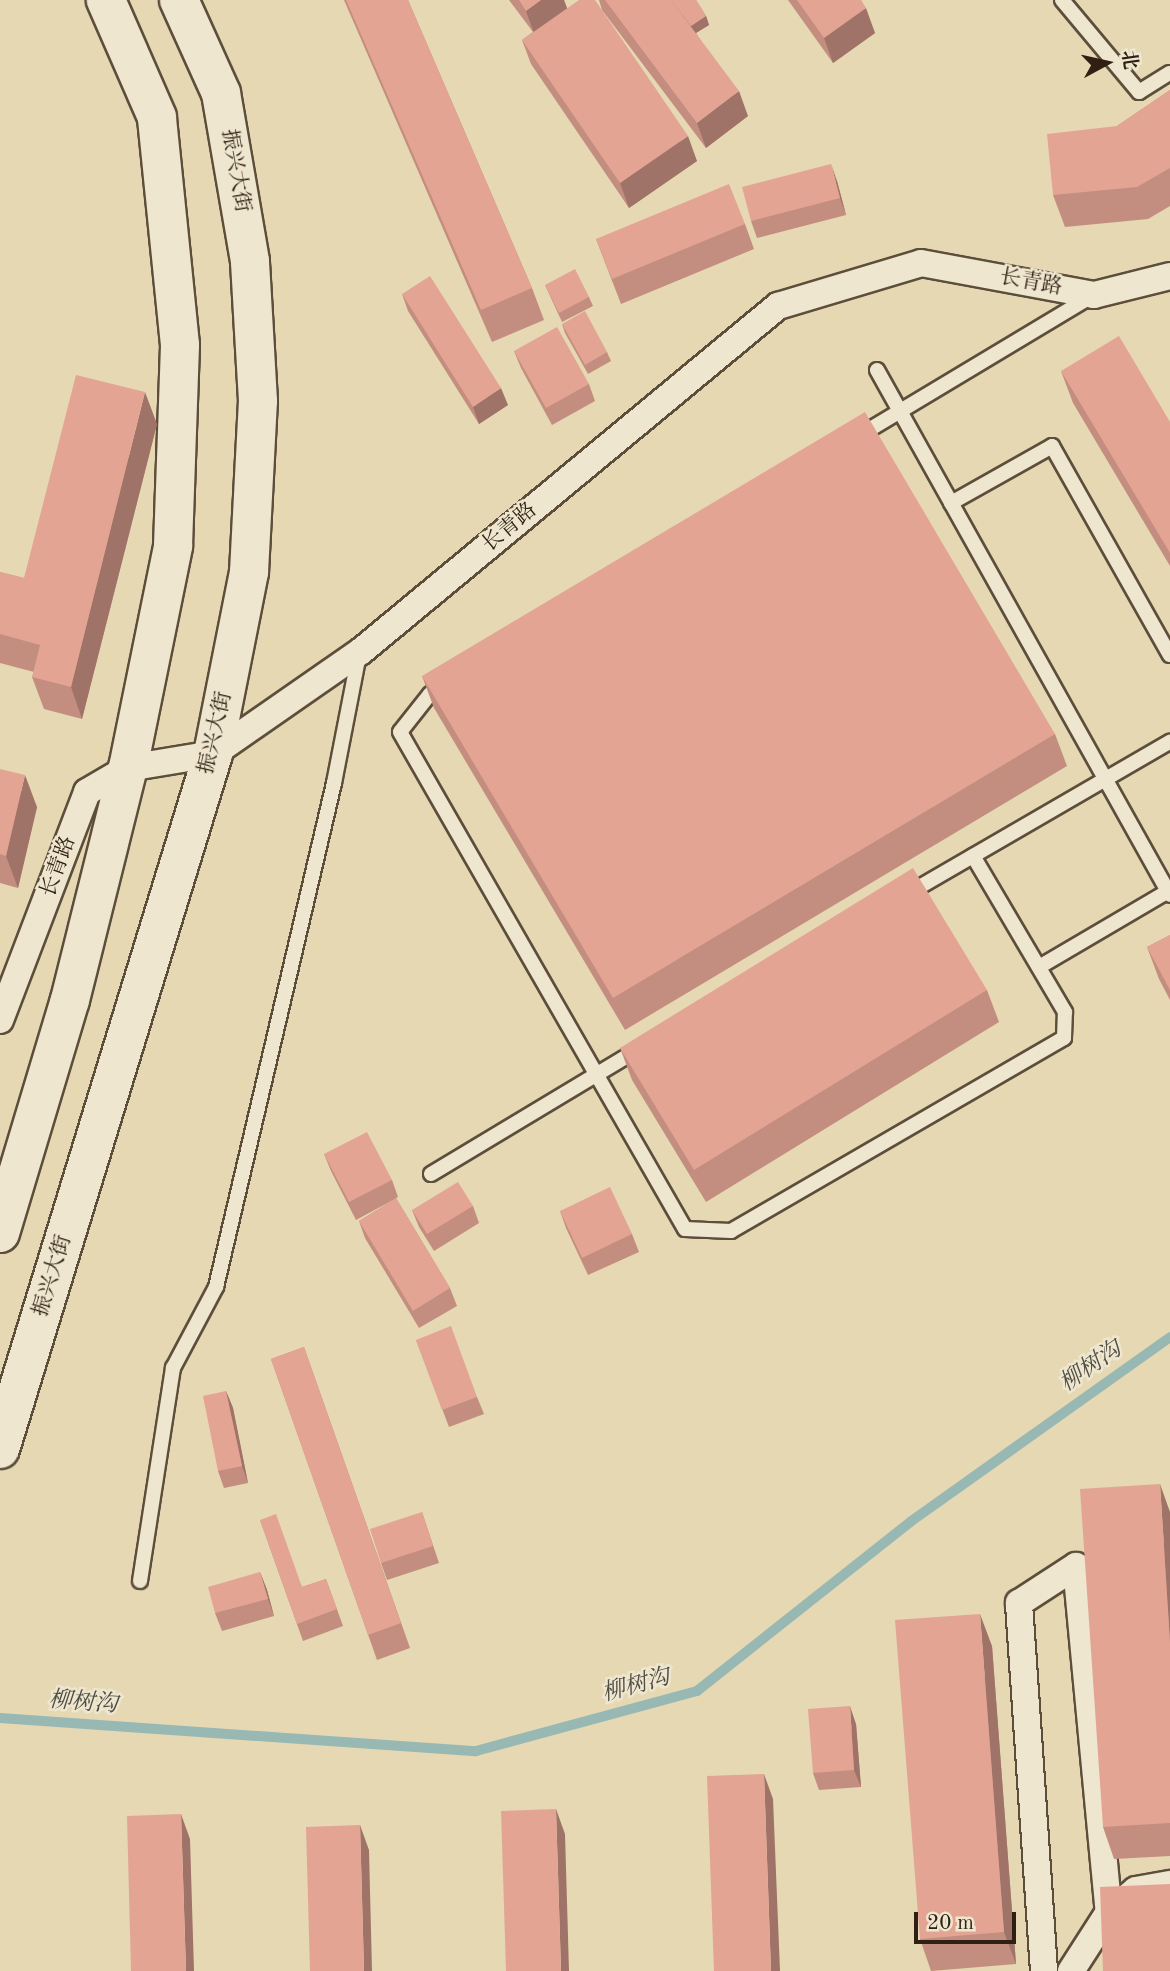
<!DOCTYPE html>
<html>
<head>
<meta charset="utf-8">
<style>
	body { margin:0 }
	#map { position:relative; width:1170px; height:1971px; overflow:hidden; background:#e5d8b3; font-family:"Old Standard TT","Noto Serif SC",serif }
	div>[style] { position:absolute }
	.stream>* { height:10px; margin:-5px; padding:0 5px; transform-origin:5px; border-radius:5px; background:#98b8b4 }
	.roads { filter:drop-shadow(2px 0 #5d4e3c) drop-shadow(-2px 0 #5d4e3c) drop-shadow(0 2px #5d4e3c) drop-shadow(0 -2px #5d4e3c) }
	.lane>* { height:14px; margin:-7px; padding:0 7px; transform-origin:7px; border-radius:7px; background:#eee6ce }
	.street>* { height:26px; margin:-13px; padding:0 13px; transform-origin:13px; border-radius:13px; background:#eee6ce }
	.secondary>* { height:38px; margin:-19px; padding:0 19px; transform-origin:19px; border-radius:19px; background:#eee6ce }
	.wall>* { inset:0; background:#c38d7f }
	.shaded-wall>* { inset:0; background:#9f7368 }
	.building>* { inset:0; background:#e3a494 }
	span { translate:-50% -50%; white-space:nowrap; text-align:center; line-height:1.15; -webkit-text-stroke:5px #eee6ce; paint-order:stroke }
	.street-label { font-size:21px; color:#302014 }
	.water-label { font-size:23px; color:#4f4e44; font-style:italic }
	.north { position:absolute; left:1072px; top:28px; width:70px; height:70px; -webkit-text-stroke:5px #eee6ce; paint-order:stroke; rotate:82deg; font-size:19px; font-weight:700; line-height:28px; text-align:center; color:#302014 }
	.north::after { content:''; display:block; margin:auto; width:24px; height:32px; background:#302014; clip-path:polygon(50% 0,100% 100%,50% 72%,0 100%) }
	.scale { position:absolute; left:914px; top:1912px; width:102px; height:32px; box-sizing:border-box; border:4px solid #302014; border-top:0; padding-left:9px; font-size:21px; line-height:24px; white-space:nowrap; color:#302014; -webkit-text-stroke:5px #eee6ce; paint-order:stroke }
</style>
</head>
<body>
<div id="map">
	<div class="stream">
		<div style="left:0;top:1718px;width:477px;rotate:4deg"></div>
		<div style="left:476px;top:1751px;width:229px;rotate:-15.2deg"></div>
		<div style="left:697px;top:1691px;width:272px;rotate:-38.4deg"></div>
		<div style="left:910px;top:1522px;width:319px;rotate:-35.4deg"></div>
	</div>
	<div class="roads">
		<div class="lane">
			<div style="left:1062px;top:0;width:120px;rotate:50.1deg"></div>
			<div style="left:1139px;top:92px;width:36px;rotate:-32deg"></div>
			<div style="left:877px;top:370px;width:601px;rotate:60.83deg"></div>
			<div style="left:857px;top:437px;width:274px;rotate:-31deg"></div>
			<div style="left:951px;top:503px;width:116px;rotate:-29.4deg"></div>
			<div style="left:1052px;top:446px;width:240px;rotate:60.6deg"></div>
			<div style="left:444px;top:685px;width:17px;rotate:147deg"></div>
			<div style="left:430px;top:694px;width:48px;rotate:128.3deg"></div>
			<div style="left:400px;top:732px;width:573px;rotate:60.17deg"></div>
			<div style="left:685px;top:1229px;width:46px;rotate:2.5deg"></div>
			<div style="left:731px;top:1231px;width:385px;rotate:-30.1deg"></div>
			<div style="left:1064px;top:1038px;width:26px;rotate:-88deg"></div>
			<div style="left:1065px;top:1012px;width:181px;rotate:-120.5deg"></div>
			<div style="left:909px;top:893px;width:302px;rotate:-30.1deg"></div>
			<div style="left:1039px;top:967px;width:152px;rotate:-30.4deg"></div>
			<div style="left:431px;top:1174px;width:243px;rotate:-31deg"></div>
			<div style="left:140px;top:1581px;width:216px;rotate:-81.2deg"></div>
			<div style="left:173px;top:1368px;width:92px;rotate:-62deg"></div>
			<div style="left:216px;top:1287px;width:518px;rotate:-76.82deg"></div>
			<div style="left:334px;top:783px;width:131px;rotate:-79deg"></div>
		</div>
		<div class="street">
			<div style="left:0;top:1020px;width:244px;rotate:-69.1deg"></div>
			<div style="left:87px;top:792px;width:48px;rotate:-30.3deg"></div>
			<div style="left:128px;top:768px;width:86px;rotate:-9.4deg"></div>
			<div style="left:213px;top:754px;width:179px;rotate:-34.8deg"></div>
			<div style="left:360px;top:652px;width:543px;rotate:-39.62deg"></div>
			<div style="left:778px;top:306px;width:149px;rotate:-16.7deg"></div>
			<div style="left:921px;top:263px;width:176px;rotate:10.5deg"></div>
			<div style="left:1094px;top:295px;width:78px;rotate:-14deg"></div>
			<div style="left:1044px;top:1971px;width:369px;rotate:-93.9deg"></div>
			<div style="left:1019px;top:1603px;width:68px;rotate:-33deg"></div>
			<div style="left:1076px;top:1566px;width:348px;rotate:84.6deg"></div>
			<div style="left:1071px;top:1971px;width:70px;rotate:-57.2deg"></div>
			<div style="left:1109px;top:1912px;width:35px;rotate:-39deg"></div>
			<div style="left:1136px;top:1890px;width:35px;rotate:-10deg"></div>
		</div>
		<div class="secondary">
			<div style="left:0;top:1233px;width:243px;rotate:-73.3deg"></div>
			<div style="left:70px;top:1000px;width:239px;rotate:-76deg"></div>
			<div style="left:128px;top:768px;width:227px;rotate:-78.5deg"></div>
			<div style="left:173px;top:546px;width:201px;rotate:-88deg"></div>
			<div style="left:180px;top:345px;width:229px;rotate:-95.8deg"></div>
			<div style="left:157px;top:117px;width:128px;rotate:-113.6deg"></div>
			<div style="left:0;top:1449px;width:727px;rotate:-72.96deg"></div>
			<div style="left:213px;top:754px;width:186px;rotate:-78.8deg"></div>
			<div style="left:249px;top:572px;width:171px;rotate:-87deg"></div>
			<div style="left:258px;top:401px;width:140px;rotate:-93.3deg"></div>
			<div style="left:250px;top:261px;width:170px;rotate:-99.8deg"></div>
			<div style="left:221px;top:93px;width:102px;rotate:-114.3deg"></div>
		</div>
	</div>
	<div class="wall">
		<div style="clip-path:polygon(344px 0,408px 0,532px 288px,544px 320px,492px 342px)"></div>
		<div style="clip-path:polygon(509px 0,564px 0,567px 8px,697px 161px,629px 208px,531px 64px,522px 40px,533px 32px)"></div>
		<div style="clip-path:polygon(599px 0,696px 0,706px 16px,709px 25px,696px 33px,748px 116px,706px 148px,602px 10px)"></div>
		<div style="clip-path:polygon(788px 0,861px 0,875px 33px,833px 63px)"></div>
		<div style="clip-path:polygon(1170px 90px,1170px 206px,1148px 219px,1065px 227px,1053px 195px,1117px 126px)"></div>
		<div style="clip-path:polygon(837px 181px,846px 215px,757px 238px,751px 221px)"></div>
		<div style="clip-path:polygon(745px 224px,754px 249px,621px 304px,596px 239px)"></div>
		<div style="clip-path:polygon(545px 285px,589px 297px,593px 306px,562px 322px)"></div>
		<div style="clip-path:polygon(402px 294px,508px 405px,479px 424px,408px 311px)"></div>
		<div style="clip-path:polygon(562px 324px,607px 352px,611px 361px,588px 374px,565px 333px)"></div>
		<div style="clip-path:polygon(514px 351px,589px 384px,595px 401px,552px 425px,521px 368px)"></div>
		<div style="clip-path:polygon(1061px 371px,1170px 422px,1170px 566px,1073px 403px)"></div>
		<div style="clip-path:polygon(157px 424px,82px 719px,44px 709px,32px 677px,34px 672px,0 663px,0 572px,24px 578px)"></div>
		<div style="clip-path:polygon(422px 676px,1055px 734px,1067px 766px,625px 1030px,434px 708px)"></div>
		<div style="clip-path:polygon(0 769px,37px 807px,18px 888px,0 883px)"></div>
		<div style="clip-path:polygon(1170px 935px,1170px 1000px,1159px 979px,1147px 947px)"></div>
		<div style="clip-path:polygon(987px 990px,999px 1022px,706px 1202px,632px 1080px,620px 1048px)"></div>
		<div style="clip-path:polygon(324px 1154px,392px 1180px,398px 1197px,396px 1198px,450px 1288px,457px 1306px,419px 1328px,365px 1238px,359px 1221px,395px 1199px,356px 1220px,331px 1171px)"></div>
		<div style="clip-path:polygon(473px 1206px,479px 1223px,434px 1251px,419px 1227px,412px 1210px)"></div>
		<div style="clip-path:polygon(560px 1211px,632px 1234px,639px 1252px,588px 1275px,566px 1228px)"></div>
		<div style="clip-path:polygon(416px 1340px,477px 1397px,484px 1414px,449px 1427px)"></div>
		<div style="clip-path:polygon(304px 1347px,410px 1648px,377px 1660px,271px 1359px)"></div>
		<div style="clip-path:polygon(226px 1391px,233px 1408px,248px 1483px,224px 1488px,218px 1471px)"></div>
		<div style="clip-path:polygon(422px 1512px,439px 1563px,387px 1580px,381px 1563px)"></div>
		<div style="clip-path:polygon(1170px 1512px,1170px 1856px,1114px 1859px,1103px 1827px)"></div>
		<div style="clip-path:polygon(260px 1520px,302px 1587px,326px 1579px,343px 1626px,303px 1641px)"></div>
		<div style="clip-path:polygon(260px 1572px,267px 1590px,274px 1616px,222px 1631px,215px 1613px)"></div>
		<div style="clip-path:polygon(992px 1646px,1016px 1964px,931px 1971px,920px 1939px)"></div>
		<div style="clip-path:polygon(856px 1724px,861px 1787px,819px 1790px,813px 1773px)"></div>
	</div>
	<div class="shaded-wall">
		<div style="clip-path:polygon(541px 0,564px 0,568px 11px,535px 36px,526px 11px)"></div>
		<div style="clip-path:polygon(866px 8px,875px 33px,833px 63px,824px 38px)"></div>
		<div style="clip-path:polygon(706px 16px,709px 25px,691px 36px,688px 28px)"></div>
		<div style="clip-path:polygon(739px 91px,748px 116px,706px 148px,697px 123px)"></div>
		<div style="clip-path:polygon(688px 136px,697px 161px,629px 208px,620px 183px)"></div>
		<div style="clip-path:polygon(831px 164px,837px 181px,846px 215px,840px 198px)"></div>
		<div style="clip-path:polygon(501px 388px,508px 405px,479px 424px,473px 407px)"></div>
		<div style="clip-path:polygon(145px 392px,157px 424px,82px 719px,71px 687px)"></div>
		<div style="clip-path:polygon(25px 775px,37px 807px,18px 888px,6px 856px)"></div>
		<div style="clip-path:polygon(226px 1391px,233px 1408px,248px 1483px,242px 1466px)"></div>
		<div style="clip-path:polygon(1160px 1484px,1170px 1512px,1170px 1642px)"></div>
		<div style="clip-path:polygon(260px 1572px,267px 1590px,274px 1616px,268px 1599px)"></div>
		<div style="clip-path:polygon(980px 1614px,992px 1646px,1016px 1964px,1004px 1932px)"></div>
		<div style="clip-path:polygon(850px 1706px,856px 1724px,861px 1787px,854px 1770px)"></div>
		<div style="clip-path:polygon(764px 1774px,773px 1799px,780px 1971px,771px 1971px)"></div>
		<div style="clip-path:polygon(556px 1809px,565px 1834px,569px 1971px,561px 1971px)"></div>
		<div style="clip-path:polygon(181px 1814px,190px 1839px,194px 1971px,186px 1971px)"></div>
		<div style="clip-path:polygon(360px 1825px,369px 1850px,372px 1971px,364px 1971px)"></div>
	</div>
	<div class="building">
		<div style="clip-path:polygon(346px 0,408px 0,532px 288px,481px 310px)"></div>
		<div style="clip-path:polygon(519px 0,541px 0,526px 11px)"></div>
		<div style="clip-path:polygon(579px 0,595px 0,688px 136px,620px 183px,522px 40px)"></div>
		<div style="clip-path:polygon(605px 0,671px 0,739px 91px,697px 123px)"></div>
		<div style="clip-path:polygon(671px 0,696px 0,706px 16px,691px 26px)"></div>
		<div style="clip-path:polygon(797px 0,861px 0,866px 8px,824px 38px)"></div>
		<div style="clip-path:polygon(1170px 90px,1170px 168px,1137px 187px,1053px 195px,1047px 134px,1117px 126px)"></div>
		<div style="clip-path:polygon(831px 164px,840px 198px,751px 221px,742px 187px)"></div>
		<div style="clip-path:polygon(729px 184px,745px 224px,612px 279px,596px 239px)"></div>
		<div style="clip-path:polygon(575px 269px,589px 297px,559px 313px,545px 285px)"></div>
		<div style="clip-path:polygon(430px 276px,501px 388px,473px 407px,402px 294px)"></div>
		<div style="clip-path:polygon(585px 311px,607px 352px,585px 365px,562px 324px)"></div>
		<div style="clip-path:polygon(557px 327px,589px 384px,546px 408px,514px 351px)"></div>
		<div style="clip-path:polygon(1119px 336px,1170px 422px,1170px 553px,1061px 371px)"></div>
		<div style="clip-path:polygon(76px 375px,145px 392px,71px 687px,32px 677px,40px 645px,0 634px,0 572px,24px 578px)"></div>
		<div style="clip-path:polygon(865px 412px,1055px 734px,613px 998px,422px 676px)"></div>
		<div style="clip-path:polygon(0 769px,25px 775px,6px 856px,0 854px)"></div>
		<div style="clip-path:polygon(913px 868px,987px 990px,694px 1170px,620px 1048px)"></div>
		<div style="clip-path:polygon(1170px 935px,1170px 990px,1147px 947px)"></div>
		<div style="clip-path:polygon(367px 1132px,392px 1180px,349px 1202px,324px 1154px)"></div>
		<div style="clip-path:polygon(458px 1182px,473px 1206px,427px 1234px,412px 1210px)"></div>
		<div style="clip-path:polygon(610px 1187px,632px 1234px,582px 1258px,560px 1211px)"></div>
		<div style="clip-path:polygon(396px 1198px,450px 1288px,413px 1311px,359px 1221px)"></div>
		<div style="clip-path:polygon(451px 1326px,477px 1397px,442px 1410px,416px 1340px)"></div>
		<div style="clip-path:polygon(304px 1347px,401px 1623px,368px 1635px,271px 1359px)"></div>
		<div style="clip-path:polygon(226px 1391px,242px 1466px,218px 1471px,203px 1396px)"></div>
		<div style="clip-path:polygon(1160px 1484px,1170px 1642px,1170px 1823px,1103px 1827px,1080px 1489px)"></div>
		<div style="clip-path:polygon(422px 1512px,433px 1546px,381px 1563px,370px 1529px)"></div>
		<div style="clip-path:polygon(276px 1514px,302px 1587px,326px 1579px,337px 1609px,297px 1624px,260px 1520px)"></div>
		<div style="clip-path:polygon(260px 1572px,268px 1599px,215px 1613px,208px 1587px)"></div>
		<div style="clip-path:polygon(980px 1614px,1004px 1932px,920px 1939px,895px 1620px)"></div>
		<div style="clip-path:polygon(850px 1706px,854px 1770px,813px 1773px,808px 1709px)"></div>
		<div style="clip-path:polygon(764px 1774px,771px 1971px,714px 1971px,707px 1776px)"></div>
		<div style="clip-path:polygon(556px 1809px,561px 1971px,506px 1971px,501px 1811px)"></div>
		<div style="clip-path:polygon(181px 1814px,186px 1971px,131px 1971px,127px 1816px)"></div>
		<div style="clip-path:polygon(360px 1825px,364px 1971px,310px 1971px,306px 1827px)"></div>
		<div style="clip-path:polygon(1170px 1884px,1170px 1971px,1103px 1971px,1100px 1887px)"></div>
	</div>
	<div class="street-label">
		<span style="left:235px;top:171px;rotate:80deg">振兴大街</span>
		<span style="left:1031px;top:283px;rotate:10deg">长青路</span>
		<span style="left:510px;top:528px;rotate:-40deg">长青路</span>
		<span style="left:216px;top:733px;rotate:-77deg">振兴大街</span>
		<span style="left:59px;top:867px;rotate:-70deg">长青路</span>
		<span style="left:53px;top:1276px;rotate:-73deg">振兴大街</span>
	</div>
	<div class="water-label">
		<span style="left:1091px;top:1367px;rotate:-35deg">柳树沟</span>
		<span style="left:636px;top:1686px;rotate:-15deg">柳树沟</span>
		<span style="left:83px;top:1703px;rotate:4deg">柳树沟</span>
	</div>
	<div class="north">北</div>
	<div class="scale">20 m</div>
</div>
</body>
</html>
